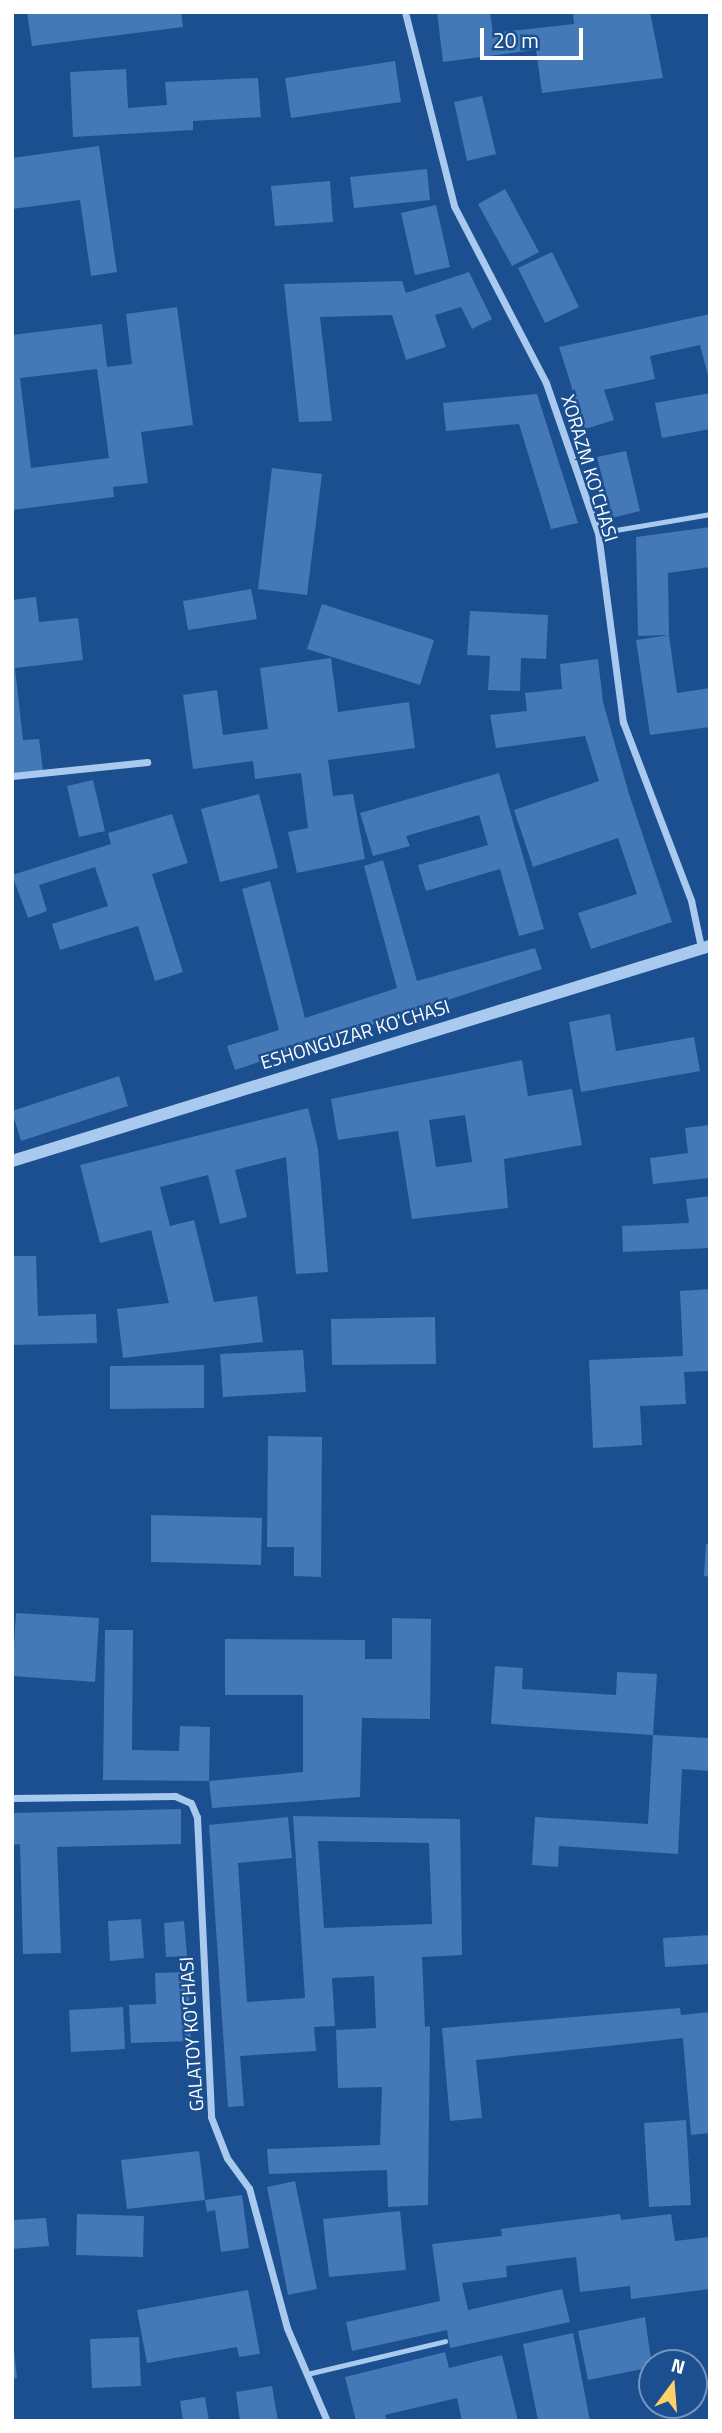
<!DOCTYPE html>
<html>
<head>
<meta charset="utf-8">
<style>
	body { margin:0 }
	#map { position:relative; width:722px; height:2433px; overflow:hidden; background:#1b4f8f; font-family:"Titillium Web",sans-serif }
	div>[style] { position:absolute }
	.building>* { inset:0; background:#4478b7 }
	.service>* { height:5px; margin:-2.5px; padding:0 2.5px; transform-origin:2.5px; border-radius:2.5px; background:#a9c9ee }
	.minor>* { height:7px; margin:-3.5px; padding:0 3.5px; transform-origin:3.5px; border-radius:3.5px; background:#a9c9ee }
	.tertiary>* { height:12px; margin:-6px; padding:0 6px; transform-origin:6px; border-radius:6px; background:#a9c9ee }
	span { translate:-50% -50%; white-space:nowrap; text-align:center; line-height:1.15; -webkit-text-stroke:5px #1b4f8f; paint-order:stroke }
	.street-label { font-size:19px; color:#fff }
	.frame { position:absolute; inset:0; border:14px solid #fff; pointer-events:none }
	.north { position:absolute; left:638px; top:2349px; width:70px; height:70px; box-sizing:border-box; background:#1b4f8f; border:2px solid #7695bc; border-radius:50%; rotate:16deg; font-size:19px; font-weight:700; line-height:28px; text-align:center; color:#fff }
	.north::after { content:''; display:block; margin:auto; width:24px; height:32px; background:#ffd166; clip-path:polygon(50% 0,100% 100%,50% 72%,0 100%) }
	.scale { position:absolute; left:480px; top:28px; width:103px; height:32px; box-sizing:border-box; border:4px solid #fff; border-top:0; padding-left:9px; font-size:21px; line-height:24px; white-space:nowrap; color:#fff; -webkit-text-stroke:5px #1b4f8f; paint-order:stroke }
</style>
</head>
<body>
<div id="map">
	<div class="building">
		<div style="clip-path:polygon(27px 12px,181px 12px,183px 27px,32px 46px)"></div>
		<div style="clip-path:polygon(437px 12px,490px 12px,493px 33px,574px 24px,573px 12px,650px 12px,663px 78px,542px 93px,536px 50px,443px 62px)"></div>
		<div style="clip-path:polygon(395px 61px,401px 102px,291px 118px,285px 78px)"></div>
		<div style="clip-path:polygon(126px 69px,128px 108px,167px 105px,165px 82px,258px 78px,261px 117px,193px 121px,193px 130px,73px 137px,70px 72px)"></div>
		<div style="clip-path:polygon(482px 96px,496px 154px,467px 161px,454px 102px)"></div>
		<div style="clip-path:polygon(99px 146px,117px 272px,91px 276px,80px 200px,12px 209px,12px 158px)"></div>
		<div style="clip-path:polygon(427px 169px,430px 200px,354px 208px,350px 177px)"></div>
		<div style="clip-path:polygon(330px 181px,333px 222px,275px 226px,271px 186px)"></div>
		<div style="clip-path:polygon(505px 189px,539px 252px,512px 266px,478px 204px)"></div>
		<div style="clip-path:polygon(436px 205px,450px 267px,415px 275px,401px 213px)"></div>
		<div style="clip-path:polygon(552px 252px,579px 307px,545px 323px,518px 268px)"></div>
		<div style="clip-path:polygon(469px 272px,492px 319px,472px 329px,461px 307px,435px 315px,446px 347px,406px 360px,392px 315px,320px 317px,332px 421px,299px 422px,284px 284px,402px 281px,406px 293px)"></div>
		<div style="clip-path:polygon(evenodd,177px 307px,193px 425px,141px 432px,148px 483px,113px 487px,114px 497px,12px 510px,12px 335px,102px 324px,107px 367px,132px 364px,126px 314px,177px 307px,97px 369px,109px 458px,31px 468px,20px 378px,97px 369px)"></div>
		<div style="clip-path:polygon(710px 314px,710px 383px,700px 345px,650px 356px,655px 379px,604px 390px,614px 420px,585px 429px,559px 347px)"></div>
		<div style="clip-path:polygon(710px 393px,710px 429px,662px 438px,655px 403px)"></div>
		<div style="clip-path:polygon(537px 394px,578px 523px,551px 529px,519px 424px,446px 431px,443px 403px)"></div>
		<div style="clip-path:polygon(626px 451px,640px 511px,612px 518px,597px 457px)"></div>
		<div style="clip-path:polygon(272px 468px,322px 474px,307px 595px,258px 589px)"></div>
		<div style="clip-path:polygon(710px 527px,710px 567px,668px 573px,669px 635px,677px 693px,710px 688px,710px 727px,650px 735px,636px 640px,669px 635px,638px 636px,636px 537px)"></div>
		<div style="clip-path:polygon(251px 589px,257px 619px,188px 630px,183px 601px)"></div>
		<div style="clip-path:polygon(36px 597px,39px 622px,78px 618px,83px 660px,15px 668px,23px 740px,39px 739px,43px 771px,12px 774px,12px 600px)"></div>
		<div style="clip-path:polygon(322px 604px,434px 640px,420px 685px,307px 649px)"></div>
		<div style="clip-path:polygon(470px 611px,548px 615px,546px 659px,521px 658px,520px 691px,488px 690px,490px 656px,467px 655px)"></div>
		<div style="clip-path:polygon(331px 658px,338px 712px,409px 702px,415px 748px,328px 760px,333px 796px,353px 794px,365px 859px,297px 873px,288px 832px,308px 828px,301px 773px,255px 779px,253px 761px,193px 769px,183px 695px,217px 690px,223px 735px,268px 729px,260px 668px)"></div>
		<div style="clip-path:polygon(598px 659px,603px 702px,629px 794px,672px 922px,591px 949px,578px 913px,637px 894px,618px 838px,533px 867px,514px 810px,599px 781px,585px 736px,496px 748px,490px 715px,527px 711px,525px 693px,562px 689px,560px 664px)"></div>
		<div style="clip-path:polygon(499px 773px,544px 929px,519px 936px,500px 869px,426px 891px,418px 865px,488px 845px,479px 815px,406px 836px,410px 846px,373px 856px,360px 813px)"></div>
		<div style="clip-path:polygon(93px 780px,105px 831px,79px 837px,67px 786px)"></div>
		<div style="clip-path:polygon(259px 794px,278px 868px,220px 882px,201px 809px)"></div>
		<div style="clip-path:polygon(172px 814px,188px 863px,152px 874px,183px 972px,155px 981px,138px 926px,60px 950px,52px 924px,108px 906px,95px 867px,39px 885px,47px 911px,28px 918px,12px 875px,111px 844px,108px 833px)"></div>
		<div style="clip-path:polygon(383px 860px,417px 981px,535px 948px,542px 969px,235px 1070px,227px 1046px,279px 1030px,242px 889px,270px 881px,305px 1018px,397px 988px,364px 866px)"></div>
		<div style="clip-path:polygon(610px 1014px,616px 1051px,694px 1037px,700px 1071px,581px 1092px,569px 1022px)"></div>
		<div style="clip-path:polygon(evenodd,522px 1060px,528px 1096px,572px 1089px,582px 1145px,504px 1159px,508px 1208px,412px 1219px,398px 1131px,338px 1140px,331px 1099px,522px 1060px,465px 1115px,472px 1162px,436px 1167px,429px 1120px,465px 1115px)"></div>
		<div style="clip-path:polygon(119px 1076px,128px 1106px,21px 1141px,12px 1111px)"></div>
		<div style="clip-path:polygon(308px 1108px,318px 1149px,328px 1272px,296px 1274px,286px 1157px,235px 1170px,247px 1217px,220px 1224px,208px 1175px,160px 1187px,170px 1226px,194px 1220px,214px 1302px,257px 1296px,263px 1342px,123px 1358px,117px 1309px,169px 1303px,151px 1230px,100px 1243px,80px 1165px)"></div>
		<div style="clip-path:polygon(710px 1125px,710px 1178px,653px 1184px,650px 1158px,688px 1153px,685px 1128px)"></div>
		<div style="clip-path:polygon(710px 1196px,710px 1248px,623px 1252px,622px 1226px,689px 1223px,686px 1199px)"></div>
		<div style="clip-path:polygon(12px 1256px,36px 1256px,38px 1316px,96px 1314px,97px 1343px,12px 1345px)"></div>
		<div style="clip-path:polygon(710px 1289px,710px 1371px,684px 1372px,686px 1404px,640px 1406px,642px 1445px,593px 1448px,589px 1360px,683px 1356px,680px 1291px)"></div>
		<div style="clip-path:polygon(435px 1317px,436px 1364px,332px 1365px,331px 1319px)"></div>
		<div style="clip-path:polygon(303px 1350px,306px 1392px,223px 1397px,220px 1354px)"></div>
		<div style="clip-path:polygon(204px 1365px,204px 1408px,110px 1409px,110px 1366px)"></div>
		<div style="clip-path:polygon(268px 1436px,322px 1437px,321px 1577px,294px 1576px,294px 1547px,267px 1547px)"></div>
		<div style="clip-path:polygon(151px 1515px,262px 1518px,261px 1565px,151px 1562px)"></div>
		<div style="clip-path:polygon(706px 1544px,710px 1544px,710px 1577px,704px 1576px)"></div>
		<div style="clip-path:polygon(16px 1613px,99px 1618px,95px 1682px,12px 1676px)"></div>
		<div style="clip-path:polygon(392px 1618px,431px 1619px,430px 1719px,362px 1718px,360px 1797px,212px 1808px,209px 1781px,303px 1772px,303px 1695px,225px 1695px,225px 1639px,365px 1640px,365px 1659px,392px 1659px)"></div>
		<div style="clip-path:polygon(105px 1630px,133px 1630px,132px 1750px,179px 1751px,180px 1726px,210px 1727px,209px 1781px,103px 1780px)"></div>
		<div style="clip-path:polygon(495px 1666px,523px 1668px,522px 1689px,616px 1695px,617px 1672px,657px 1674px,653px 1735px,710px 1738px,710px 1771px,682px 1769px,678px 1854px,559px 1846px,558px 1867px,532px 1865px,535px 1817px,648px 1824px,653px 1735px,491px 1724px)"></div>
		<div style="clip-path:polygon(181px 1809px,181px 1844px,57px 1847px,61px 1953px,23px 1954px,20px 1844px,12px 1845px,12px 1813px)"></div>
		<div style="clip-path:polygon(evenodd,293px 1816px,460px 1819px,462px 1955px,422px 1957px,425px 2027px,430px 2026px,428px 2205px,388px 2207px,387px 2170px,269px 2174px,267px 2149px,380px 2145px,382px 2087px,338px 2088px,336px 2030px,376px 2028px,374px 1976px,332px 1978px,335px 2026px,314px 2027px,316px 2051px,240px 2056px,244px 2106px,228px 2107px,209px 1825px,288px 1817px,292px 1858px,238px 1863px,247px 2002px,305px 1998px,293px 1816px,318px 1841px,429px 1843px,432px 1924px,324px 1928px,318px 1841px)"></div>
		<div style="clip-path:polygon(141px 1919px,144px 1958px,110px 1961px,108px 1921px)"></div>
		<div style="clip-path:polygon(184px 1921px,187px 1956px,166px 1957px,164px 1923px)"></div>
		<div style="clip-path:polygon(710px 1935px,710px 1964px,665px 1967px,663px 1938px)"></div>
		<div style="clip-path:polygon(188px 1972px,191px 2041px,131px 2043px,129px 2005px,156px 2004px,155px 1973px)"></div>
		<div style="clip-path:polygon(123px 2007px,125px 2049px,71px 2052px,69px 2010px)"></div>
		<div style="clip-path:polygon(680px 2008px,681px 2015px,710px 2012px,710px 2133px,691px 2135px,683px 2038px,476px 2060px,482px 2118px,450px 2121px,442px 2028px)"></div>
		<div style="clip-path:polygon(686px 2120px,691px 2205px,649px 2207px,644px 2123px)"></div>
		<div style="clip-path:polygon(199px 2151px,205px 2200px,127px 2209px,121px 2160px)"></div>
		<div style="clip-path:polygon(295px 2181px,317px 2289px,288px 2295px,267px 2187px)"></div>
		<div style="clip-path:polygon(242px 2195px,249px 2248px,221px 2252px,215px 2210px,207px 2212px,205px 2200px)"></div>
		<div style="clip-path:polygon(400px 2211px,406px 2270px,329px 2277px,323px 2219px)"></div>
		<div style="clip-path:polygon(77px 2214px,144px 2216px,143px 2257px,76px 2255px)"></div>
		<div style="clip-path:polygon(620px 2214px,621px 2220px,671px 2214px,675px 2241px,710px 2237px,710px 2289px,631px 2299px,630px 2286px,580px 2292px,576px 2257px,506px 2266px,507px 2277px,462px 2283px,468px 2310px,562px 2289px,570px 2322px,450px 2348px,447px 2330px,352px 2351px,346px 2322px,440px 2301px,432px 2244px,502px 2236px,501px 2229px)"></div>
		<div style="clip-path:polygon(46px 2218px,49px 2246px,12px 2249px,12px 2220px)"></div>
		<div style="clip-path:polygon(248px 2290px,260px 2354px,239px 2357px,237px 2347px,147px 2363px,137px 2310px)"></div>
		<div style="clip-path:polygon(645px 2317px,652px 2367px,588px 2380px,578px 2331px)"></div>
		<div style="clip-path:polygon(573px 2333px,590px 2421px,538px 2421px,523px 2344px)"></div>
		<div style="clip-path:polygon(139px 2337px,141px 2386px,92px 2388px,90px 2339px)"></div>
		<div style="clip-path:polygon(14px 2351px,17px 2378px,12px 2379px,12px 2352px)"></div>
		<div style="clip-path:polygon(445px 2352px,449px 2368px,502px 2355px,518px 2421px,462px 2421px,457px 2398px,385px 2415px,387px 2421px,356px 2421px,345px 2377px)"></div>
		<div style="clip-path:polygon(272px 2386px,278px 2421px,240px 2421px,236px 2392px)"></div>
		<div style="clip-path:polygon(205px 2397px,209px 2421px,183px 2421px,180px 2401px)"></div>
	</div>
	<div class="service">
		<div style="left:598px;top:533px;width:114px;rotate:-9.6deg"></div>
		<div style="left:307px;top:2374px;width:142px;rotate:-13.4deg"></div>
	</div>
	<div class="minor">
		<div style="left:405px;top:12px;width:200px;rotate:75.8deg"></div>
		<div style="left:454px;top:206px;width:199px;rotate:62.5deg"></div>
		<div style="left:546px;top:383px;width:159px;rotate:70.9deg"></div>
		<div style="left:598px;top:533px;width:191px;rotate:82.5deg"></div>
		<div style="left:623px;top:722px;width:191px;rotate:69.1deg"></div>
		<div style="left:691px;top:900px;width:48px;rotate:78deg"></div>
		<div style="left:12px;top:776px;width:136px;rotate:-5.9deg"></div>
		<div style="left:12px;top:1798px;width:163px;rotate:-0.7deg"></div>
		<div style="left:175px;top:1796px;width:17px;rotate:24deg"></div>
		<div style="left:191px;top:1803px;width:15px;rotate:67deg"></div>
		<div style="left:197px;top:1817px;width:300px;rotate:87.3deg"></div>
		<div style="left:211px;top:2117px;width:44px;rotate:68.7deg"></div>
		<div style="left:227px;top:2158px;width:37px;rotate:54deg"></div>
		<div style="left:249px;top:2188px;width:145px;rotate:74.8deg"></div>
		<div style="left:287px;top:2328px;width:101px;rotate:66.7deg"></div>
	</div>
	<div class="tertiary">
		<div style="left:12px;top:1161px;width:730px;rotate:-17.12deg"></div>
	</div>
	<div class="street-label">
		<span style="left:590px;top:468px;rotate:73deg">XORAZM KO'CHASI</span>
		<span style="left:355px;top:1034px;rotate:-17deg">ESHONGUZAR KO'CHASI</span>
		<span style="left:191px;top:2034px;rotate:-94deg">GALATOY KO'CHASI</span>
	</div>
	<div class="frame"></div>
	<div class="north">N</div>
	<div class="scale">20 m</div>
</div>
</body>
</html>
